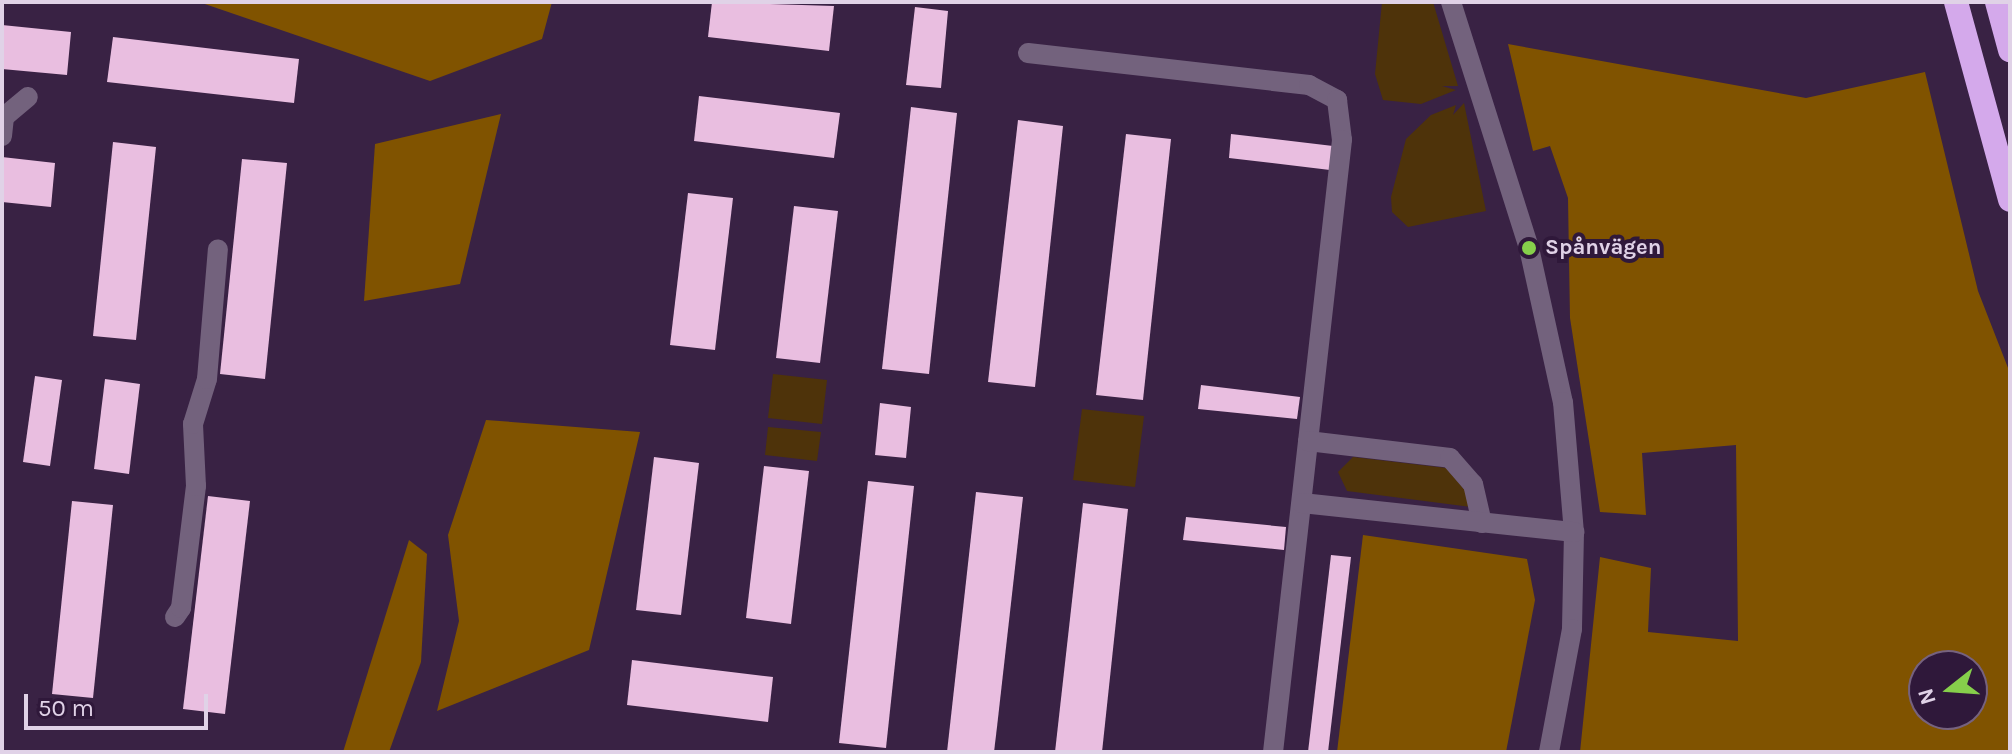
<!DOCTYPE html>
<html>
<head>
<meta charset="utf-8">
<style>
	body { margin:0 }
	#map { position:relative; width:2012px; height:754px; overflow:hidden; background:#392244; font-family:Karla,sans-serif }
	div>[style] { position:absolute }
	.green>* { inset:0; background:#4e330a }
	.forest>* { inset:0; background:#805300 }
	.building>* { inset:0; background:#e9bee0 }
	.minor>* { height:20px; margin:-10px; padding:0 10px; transform-origin:10px; border-radius:10px; background:#73627d }
	.highway>* { height:24px; margin:-12px; padding:0 12px; transform-origin:12px; border-radius:12px; background:#d4a9eb }
	.dots>* { width:22px; height:22px; translate:-50% -50%; box-sizing:border-box; border:4px solid #2f183a; border-radius:50% }
	span { translate:-50% -50%; white-space:nowrap; text-align:center; line-height:1.15; -webkit-text-stroke:8px #2f183a; paint-order:stroke }
	.poi-label { font-size:22px; color:#e0d2e7; font-weight:700 }
	.left { translate:0 -50%; text-align:left }
	.frame { position:absolute; inset:0; border:4px solid #e0d2e7; pointer-events:none }
	.north { position:absolute; left:1908px; top:650px; width:80px; height:80px; box-sizing:border-box; background:#2f183a; border:2px solid #76627f; border-radius:50%; rotate:253deg; font-size:22px; font-weight:700; line-height:32px; text-align:center; color:#e0d2e7 }
	.north::after { content:''; display:block; margin:auto; width:28px; height:36px; background:#86cf4b; clip-path:polygon(50% 0,100% 100%,50% 72%,0 100%) }
	.scale { position:absolute; left:24px; top:694px; width:184px; height:36px; box-sizing:border-box; border:4px solid #e0d2e7; border-top:0; padding-left:10px; font-size:24px; line-height:28px; white-space:nowrap; color:#e0d2e7; -webkit-text-stroke:6px #2f183a; paint-order:stroke }
</style>
</head>
<body>
<div id="map">
	<div class="green">
		<div style="clip-path:polygon(1382px 2px,1433px 2px,1458px 86px,1442px 86px,1456px 90px,1421px 104px,1383px 100px,1375px 74px)"></div>
		<div style="clip-path:polygon(1464px 103px,1486px 211px,1408px 227px,1392px 212px,1391px 197px,1406px 139px,1431px 115px,1456px 105px,1453px 115px)"></div>
		<div style="clip-path:polygon(773px 374px,827px 380px,822px 424px,768px 418px)"></div>
		<div style="clip-path:polygon(1082px 409px,1144px 416px,1135px 487px,1073px 480px)"></div>
		<div style="clip-path:polygon(768px 427px,821px 432px,817px 461px,765px 455px)"></div>
		<div style="clip-path:polygon(1353px 457px,1446px 468px,1469px 495px,1471px 507px,1347px 491px,1338px 472px)"></div>
	</div>
	<div class="forest">
		<div style="clip-path:polygon(199px 2px,552px 2px,542px 39px,430px 81px)"></div>
		<div style="clip-path:polygon(evenodd,1508px 44px,1806px 98px,1925px 72px,1978px 291px,2010px 373px,2010px 752px,1580px 752px,1600px 557px,1651px 568px,1648px 632px,1738px 641px,1736px 445px,1642px 453px,1646px 515px,1600px 512px,1570px 318px,1568px 198px,1550px 146px,1533px 151px,1508px 44px,1972px 666px,1972px 714px,1924px 714px,1924px 666px,1972px 666px)"></div>
		<div style="clip-path:polygon(501px 114px,460px 284px,364px 301px,375px 144px)"></div>
		<div style="clip-path:polygon(486px 420px,640px 432px,589px 650px,437px 711px,459px 621px,448px 535px)"></div>
		<div style="clip-path:polygon(1363px 535px,1527px 559px,1535px 600px,1506px 752px,1337px 752px)"></div>
		<div style="clip-path:polygon(409px 540px,427px 554px,421px 662px,389px 752px,343px 752px)"></div>
	</div>
	<div class="building">
		<div style="clip-path:polygon(712px 2px,834px 6px,829px 51px,708px 37px)"></div>
		<div style="clip-path:polygon(915px 7px,948px 11px,941px 88px,906px 85px)"></div>
		<div style="clip-path:polygon(2px 25px,71px 32px,67px 75px,2px 69px)"></div>
		<div style="clip-path:polygon(113px 37px,299px 59px,294px 103px,107px 82px)"></div>
		<div style="clip-path:polygon(699px 96px,840px 113px,834px 158px,694px 141px)"></div>
		<div style="clip-path:polygon(911px 107px,957px 113px,929px 374px,882px 369px)"></div>
		<div style="clip-path:polygon(1018px 120px,1063px 126px,1035px 387px,988px 382px)"></div>
		<div style="clip-path:polygon(1126px 134px,1171px 139px,1143px 400px,1096px 395px)"></div>
		<div style="clip-path:polygon(1231px 134px,1333px 146px,1330px 170px,1229px 158px)"></div>
		<div style="clip-path:polygon(113px 142px,156px 147px,136px 340px,93px 336px)"></div>
		<div style="clip-path:polygon(2px 157px,55px 163px,51px 207px,2px 202px)"></div>
		<div style="clip-path:polygon(242px 159px,287px 163px,265px 379px,220px 374px)"></div>
		<div style="clip-path:polygon(688px 193px,733px 198px,715px 350px,670px 345px)"></div>
		<div style="clip-path:polygon(794px 206px,838px 211px,820px 363px,776px 358px)"></div>
		<div style="clip-path:polygon(35px 376px,62px 380px,50px 466px,23px 462px)"></div>
		<div style="clip-path:polygon(105px 379px,140px 384px,129px 474px,94px 469px)"></div>
		<div style="clip-path:polygon(1201px 385px,1300px 397px,1297px 419px,1198px 409px)"></div>
		<div style="clip-path:polygon(880px 403px,911px 407px,906px 458px,875px 455px)"></div>
		<div style="clip-path:polygon(654px 457px,699px 463px,681px 615px,636px 610px)"></div>
		<div style="clip-path:polygon(764px 466px,809px 471px,791px 624px,746px 618px)"></div>
		<div style="clip-path:polygon(868px 481px,914px 486px,886px 748px,839px 743px)"></div>
		<div style="clip-path:polygon(976px 492px,1023px 497px,997px 727px,994px 752px,947px 752px)"></div>
		<div style="clip-path:polygon(208px 496px,250px 501px,225px 714px,183px 709px)"></div>
		<div style="clip-path:polygon(72px 501px,113px 505px,93px 698px,52px 694px)"></div>
		<div style="clip-path:polygon(1083px 503px,1128px 509px,1102px 752px,1055px 752px)"></div>
		<div style="clip-path:polygon(1186px 517px,1286px 527px,1284px 550px,1183px 540px)"></div>
		<div style="clip-path:polygon(1331px 555px,1351px 557px,1328px 752px,1308px 752px)"></div>
		<div style="clip-path:polygon(632px 660px,773px 677px,768px 722px,627px 705px)"></div>
	</div>
	<div class="minor">
		<div style="left:1451px;top:2px;width:258px;rotate:72.4deg"></div>
		<div style="left:1529px;top:248px;width:158px;rotate:77.6deg"></div>
		<div style="left:1563px;top:402px;width:130px;rotate:85.2deg"></div>
		<div style="left:1574px;top:532px;width:97px;rotate:91.2deg"></div>
		<div style="left:1572px;top:629px;width:125px;rotate:100.6deg"></div>
		<div style="left:1028px;top:53px;width:283px;rotate:6.5deg"></div>
		<div style="left:1309px;top:85px;width:32px;rotate:28deg"></div>
		<div style="left:1337px;top:100px;width:40px;rotate:82.9deg"></div>
		<div style="left:1342px;top:140px;width:616px;rotate:96.43deg"></div>
		<div style="left:2px;top:136px;width:19px;rotate:-84deg"></div>
		<div style="left:4px;top:117px;width:31px;rotate:-40deg"></div>
		<div style="left:1308px;top:441px;width:143px;rotate:6.8deg"></div>
		<div style="left:1450px;top:458px;width:35px;rotate:49deg"></div>
		<div style="left:1473px;top:484px;width:40px;rotate:77deg"></div>
		<div style="left:1302px;top:503px;width:274px;rotate:6.1deg"></div>
		<div style="left:175px;top:617px;width:11px;rotate:-56deg"></div>
		<div style="left:181px;top:608px;width:123px;rotate:-83deg"></div>
		<div style="left:196px;top:486px;width:62px;rotate:-92.8deg"></div>
		<div style="left:193px;top:424px;width:47px;rotate:-72.7deg"></div>
		<div style="left:207px;top:379px;width:130px;rotate:-85.2deg"></div>
	</div>
	<div class="highway">
		<div style="left:1956px;top:2px;width:205px;rotate:74.7deg"></div>
		<div style="left:1997px;top:2px;width:50px;rotate:74.8deg"></div>
	</div>
	<div class="dots">
		<div style="left:1529px;top:248px;background:#86cf4b"></div>
	</div>
	<div class="poi-label">
		<span class="left" style="left:1545px;top:248px">Spånvägen</span>
	</div>
	<div class="frame"></div>
	<div class="north">N</div>
	<div class="scale">50 m</div>
</div>
</body>
</html>
